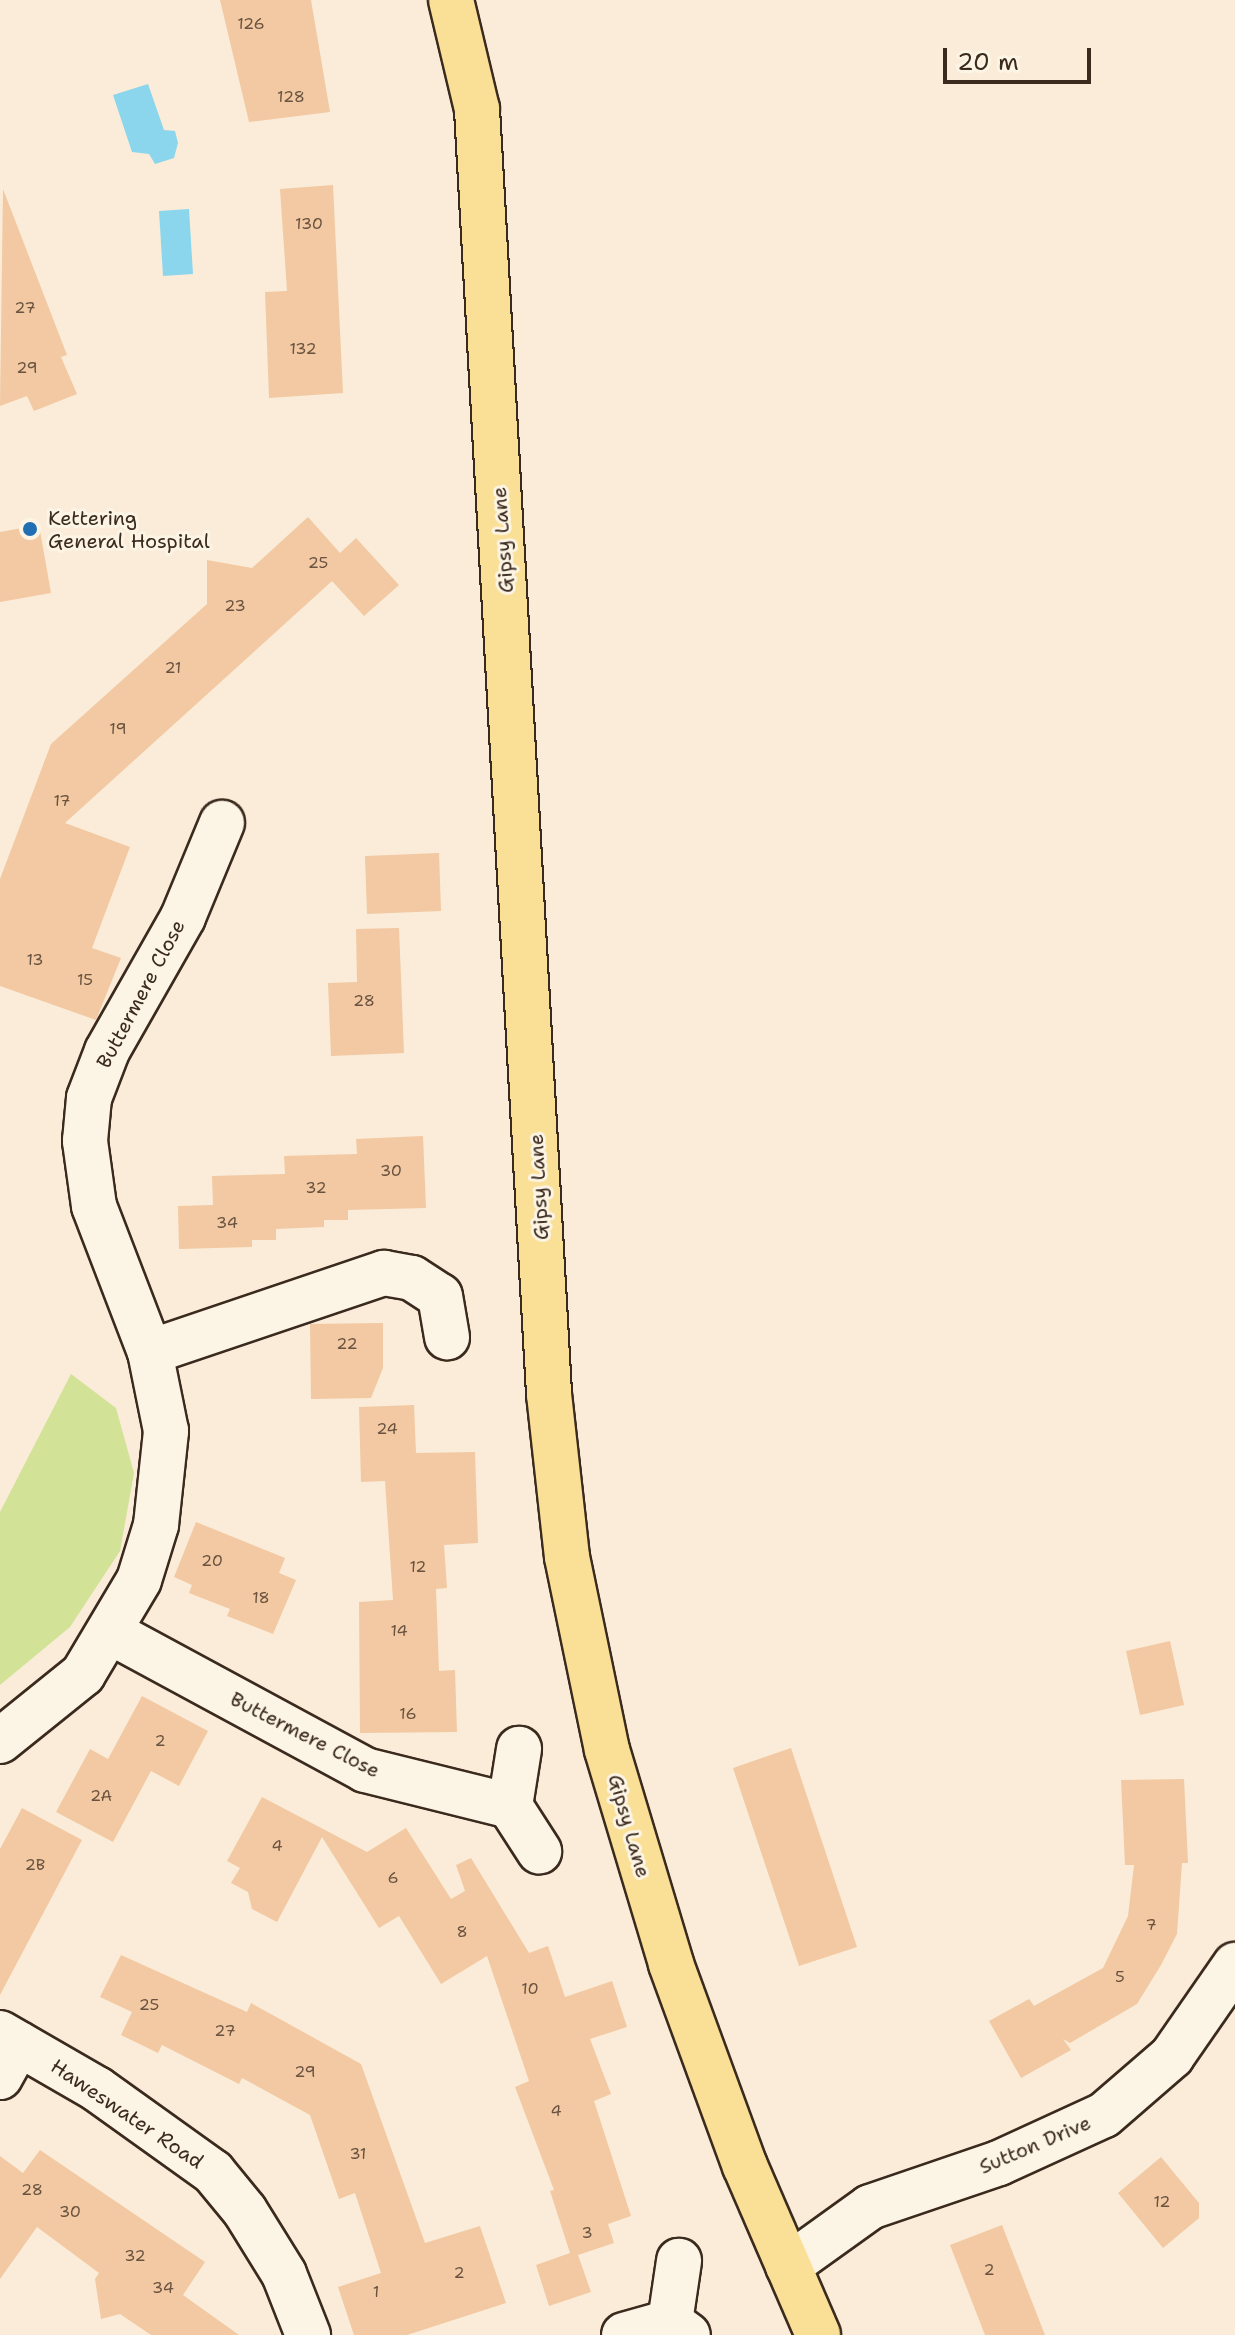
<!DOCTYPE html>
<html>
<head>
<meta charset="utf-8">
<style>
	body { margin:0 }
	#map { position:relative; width:1235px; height:2335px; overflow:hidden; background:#faecd8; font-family:"Shantell Sans",sans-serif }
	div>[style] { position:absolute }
	.green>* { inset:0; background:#d2e296 }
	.water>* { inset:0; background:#8cd6ed }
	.building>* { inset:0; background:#f2c9a2 }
	.roads { filter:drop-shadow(2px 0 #3b2a1e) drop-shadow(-2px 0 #3b2a1e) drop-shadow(0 2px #3b2a1e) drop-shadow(0 -2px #3b2a1e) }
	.minor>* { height:44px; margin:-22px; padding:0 22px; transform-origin:22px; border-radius:22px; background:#fcf5e5 }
	.major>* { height:44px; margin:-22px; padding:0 22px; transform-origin:22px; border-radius:22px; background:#fadf96 }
	.dots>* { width:22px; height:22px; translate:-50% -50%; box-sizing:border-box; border:4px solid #fcf5e5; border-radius:50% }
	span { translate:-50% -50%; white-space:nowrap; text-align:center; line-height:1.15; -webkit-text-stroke:6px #fcf5e5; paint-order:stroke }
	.number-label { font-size:16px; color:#69523f }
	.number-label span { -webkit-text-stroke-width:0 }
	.poi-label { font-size:20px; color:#3b2a1e }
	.left { translate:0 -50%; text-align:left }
	.street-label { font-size:20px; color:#3b2a1e }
	.scale { position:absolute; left:943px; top:48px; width:148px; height:36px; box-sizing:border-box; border:4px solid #3b2a1e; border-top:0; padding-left:10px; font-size:24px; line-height:28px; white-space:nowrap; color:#3b2a1e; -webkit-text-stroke:6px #fcf5e5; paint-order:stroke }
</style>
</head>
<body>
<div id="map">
	<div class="green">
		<div style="clip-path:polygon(71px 1374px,116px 1408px,134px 1473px,120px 1551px,70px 1627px,0 1685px,0 1512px)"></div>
	</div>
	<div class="water">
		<div style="clip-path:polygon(148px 84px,164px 130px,175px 131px,178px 143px,174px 158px,155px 164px,149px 154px,132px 152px,113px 95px)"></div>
		<div style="clip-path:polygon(189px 209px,193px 274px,163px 276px,159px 211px)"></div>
	</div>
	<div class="building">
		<div style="clip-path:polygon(220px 0,311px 0,330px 112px,249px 122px)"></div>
		<div style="clip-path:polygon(333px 185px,343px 393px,269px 398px,265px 292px,287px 291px,280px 189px)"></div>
		<div style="clip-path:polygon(3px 189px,67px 355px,61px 357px,77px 394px,34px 411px,27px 396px,0 406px)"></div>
		<div style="clip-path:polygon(308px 517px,340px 553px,356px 538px,399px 585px,364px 616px,332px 581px,65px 823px,130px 847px,92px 948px,121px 958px,96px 1020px,0 986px,0 879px,51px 744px,207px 604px,207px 560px,252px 568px)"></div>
		<div style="clip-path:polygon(39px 525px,51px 593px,0 602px,0 532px)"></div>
		<div style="clip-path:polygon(439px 853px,441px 911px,367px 914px,365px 856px)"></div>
		<div style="clip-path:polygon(399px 928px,404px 1053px,331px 1056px,328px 983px,357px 982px,356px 929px)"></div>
		<div style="clip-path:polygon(423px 1136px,426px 1208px,348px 1210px,348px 1220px,324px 1220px,324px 1227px,276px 1229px,276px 1240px,252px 1240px,252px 1247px,179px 1249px,178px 1206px,213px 1205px,212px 1176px,285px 1174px,284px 1156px,357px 1154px,356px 1139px)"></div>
		<div style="clip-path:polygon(383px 1323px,383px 1368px,371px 1398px,311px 1399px,310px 1324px)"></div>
		<div style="clip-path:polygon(414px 1405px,416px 1453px,475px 1452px,478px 1543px,444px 1545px,447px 1588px,436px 1589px,439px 1671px,455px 1670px,457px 1732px,360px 1733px,359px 1602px,393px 1600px,385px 1481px,361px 1482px,359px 1407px)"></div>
		<div style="clip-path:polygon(196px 1522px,285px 1558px,279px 1573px,296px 1580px,273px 1634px,227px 1616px,230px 1609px,189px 1593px,192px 1585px,174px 1577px)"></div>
		<div style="clip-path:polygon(1170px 1641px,1184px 1705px,1140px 1715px,1126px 1651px)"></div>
		<div style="clip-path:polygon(142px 1696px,208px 1731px,179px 1786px,151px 1771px,113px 1842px,56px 1812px,90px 1749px,108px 1759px)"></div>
		<div style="clip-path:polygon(791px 1748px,857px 1947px,799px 1966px,733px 1768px)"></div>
		<div style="clip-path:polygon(1184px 1779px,1188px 1863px,1182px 1863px,1177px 1934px,1161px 1965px,1137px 2004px,1070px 2043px,1063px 2039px,1071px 2050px,1021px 2078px,989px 2021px,1029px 1999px,1034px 2006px,1103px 1968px,1128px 1916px,1134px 1865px,1125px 1865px,1121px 1780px)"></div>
		<div style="clip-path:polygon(262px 1797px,367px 1852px,406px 1828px,451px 1899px,465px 1891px,456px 1865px,471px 1858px,529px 1953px,548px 1946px,565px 1997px,612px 1981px,627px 2027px,590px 2039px,611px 2094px,594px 2101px,631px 2216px,608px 2224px,614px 2243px,578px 2255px,591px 2292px,549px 2306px,536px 2265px,570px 2253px,550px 2191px,554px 2190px,515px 2087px,529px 2081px,487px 1956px,441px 1984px,399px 1916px,379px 1928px,322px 1837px,277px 1922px,252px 1909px,248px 1892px,231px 1883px,240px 1868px,227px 1861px)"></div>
		<div style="clip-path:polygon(22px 1808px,82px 1840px,0 1995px,0 1849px)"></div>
		<div style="clip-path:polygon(121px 1955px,247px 2012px,251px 2003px,361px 2064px,425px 2243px,480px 2226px,506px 2303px,407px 2335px,354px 2335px,338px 2287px,381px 2273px,355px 2193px,339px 2199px,310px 2115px,242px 2078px,239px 2084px,162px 2045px,158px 2053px,121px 2035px,132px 2012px,100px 1997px)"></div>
		<div style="clip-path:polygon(40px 2150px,205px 2262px,183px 2295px,239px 2335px,151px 2335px,120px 2314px,101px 2319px,95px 2279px,99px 2273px,37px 2227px,0 2279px,0 2156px,23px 2173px)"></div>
		<div style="clip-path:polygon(1161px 2157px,1199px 2203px,1199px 2218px,1163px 2248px,1118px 2193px)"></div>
		<div style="clip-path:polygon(1002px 2225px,1045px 2335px,985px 2335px,950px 2245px)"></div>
	</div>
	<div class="roads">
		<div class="minor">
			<div style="left:150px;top:1352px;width:247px;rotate:-18.7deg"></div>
			<div style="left:384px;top:1273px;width:28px;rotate:10deg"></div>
			<div style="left:412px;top:1278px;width:33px;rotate:33deg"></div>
			<div style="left:440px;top:1296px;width:42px;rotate:80.3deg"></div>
			<div style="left:112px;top:1633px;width:288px;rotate:28.4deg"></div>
			<div style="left:365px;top:1770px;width:149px;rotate:13.9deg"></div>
			<div style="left:510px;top:1806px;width:54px;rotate:57.2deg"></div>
			<div style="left:0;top:1741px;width:107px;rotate:-38.9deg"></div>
			<div style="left:83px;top:1674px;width:109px;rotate:-59.2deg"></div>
			<div style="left:139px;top:1580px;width:58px;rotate:-72.8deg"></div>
			<div style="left:156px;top:1525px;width:95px;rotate:-83.9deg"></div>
			<div style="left:166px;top:1431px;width:81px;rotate:-101.4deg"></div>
			<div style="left:150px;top:1352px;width:156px;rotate:-111deg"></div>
			<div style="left:94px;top:1206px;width:66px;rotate:-97.9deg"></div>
			<div style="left:85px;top:1141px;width:43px;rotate:-84.7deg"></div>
			<div style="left:89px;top:1098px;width:50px;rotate:-69deg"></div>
			<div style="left:107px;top:1051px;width:154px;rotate:-60.4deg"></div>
			<div style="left:183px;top:917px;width:102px;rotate:-67.5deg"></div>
			<div style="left:510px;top:1806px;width:58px;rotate:-81deg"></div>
			<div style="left:0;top:2033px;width:112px;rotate:30deg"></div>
			<div style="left:97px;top:2089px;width:143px;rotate:35.6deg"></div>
			<div style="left:213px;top:2172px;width:50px;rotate:50.6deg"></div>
			<div style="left:245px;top:2211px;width:74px;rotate:58.2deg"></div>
			<div style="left:284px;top:2274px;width:66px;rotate:68.5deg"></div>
			<div style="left:0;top:2077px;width:38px;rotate:-61deg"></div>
			<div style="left:788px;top:2266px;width:101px;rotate:-35.7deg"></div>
			<div style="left:870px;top:2207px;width:136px;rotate:-18.8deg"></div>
			<div style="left:999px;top:2163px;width:115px;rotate:-24.6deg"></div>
			<div style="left:1104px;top:2115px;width:90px;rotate:-40.9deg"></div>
			<div style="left:1172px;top:2056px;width:111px;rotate:-55.3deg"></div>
			<div style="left:670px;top:2322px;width:62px;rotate:-81.6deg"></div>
			<div style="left:624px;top:2335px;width:48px;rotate:-15.8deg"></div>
			<div style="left:670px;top:2322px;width:22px;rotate:36deg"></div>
		</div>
		<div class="major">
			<div style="left:451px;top:0;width:112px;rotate:76.6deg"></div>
			<div style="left:477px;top:109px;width:1287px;rotate:86.79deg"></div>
			<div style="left:549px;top:1394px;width:164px;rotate:83.7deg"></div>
			<div style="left:567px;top:1557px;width:197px;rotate:78.3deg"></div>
			<div style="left:607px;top:1750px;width:223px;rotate:73.3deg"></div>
			<div style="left:671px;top:1964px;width:215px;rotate:69.9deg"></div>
			<div style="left:745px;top:2166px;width:184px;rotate:66.6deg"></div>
		</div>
	</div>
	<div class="dots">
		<div style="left:30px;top:529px;background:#1f6fb2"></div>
	</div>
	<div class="number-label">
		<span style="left:251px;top:24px">126</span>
		<span style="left:291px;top:97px">128</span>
		<span style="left:309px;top:224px">130</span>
		<span style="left:25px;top:308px">27</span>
		<span style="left:303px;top:349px">132</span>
		<span style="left:27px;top:368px">29</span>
		<span style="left:318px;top:563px">25</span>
		<span style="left:235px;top:606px">23</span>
		<span style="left:173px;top:668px">21</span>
		<span style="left:118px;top:729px">19</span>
		<span style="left:62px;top:801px">17</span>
		<span style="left:35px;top:960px">13</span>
		<span style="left:85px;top:980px">15</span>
		<span style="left:364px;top:1001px">28</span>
		<span style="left:391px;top:1171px">30</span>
		<span style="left:316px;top:1188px">32</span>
		<span style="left:227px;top:1223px">34</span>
		<span style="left:347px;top:1344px">22</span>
		<span style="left:387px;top:1429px">24</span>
		<span style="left:212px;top:1561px">20</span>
		<span style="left:418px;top:1567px">12</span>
		<span style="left:261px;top:1598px">18</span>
		<span style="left:399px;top:1631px">14</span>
		<span style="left:408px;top:1714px">16</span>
		<span style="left:160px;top:1741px">2</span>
		<span style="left:101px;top:1796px">2A</span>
		<span style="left:277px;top:1846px">4</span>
		<span style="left:35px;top:1865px">2B</span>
		<span style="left:393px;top:1878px">6</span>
		<span style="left:1151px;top:1925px">7</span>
		<span style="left:462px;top:1932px">8</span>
		<span style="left:1120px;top:1977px">5</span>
		<span style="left:530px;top:1989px">10</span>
		<span style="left:149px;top:2005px">25</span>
		<span style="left:225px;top:2031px">27</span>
		<span style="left:305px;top:2072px">29</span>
		<span style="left:556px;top:2111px">4</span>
		<span style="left:358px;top:2154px">31</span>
		<span style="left:32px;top:2190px">28</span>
		<span style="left:1162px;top:2202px">12</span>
		<span style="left:70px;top:2212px">30</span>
		<span style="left:587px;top:2233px">3</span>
		<span style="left:135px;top:2256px">32</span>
		<span style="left:989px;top:2270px">2</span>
		<span style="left:459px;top:2273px">2</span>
		<span style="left:163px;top:2288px">34</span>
		<span style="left:376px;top:2292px">1</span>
	</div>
	<div class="poi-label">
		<span class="left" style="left:48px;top:530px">Kettering<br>General Hospital</span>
	</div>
	<div class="street-label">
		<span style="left:503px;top:540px;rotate:-94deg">Gipsy Lane</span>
		<span style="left:141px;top:994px;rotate:-62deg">Buttermere Close</span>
		<span style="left:539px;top:1187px;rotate:-93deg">Gipsy Lane</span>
		<span style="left:305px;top:1735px;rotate:27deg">Buttermere Close</span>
		<span style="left:629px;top:1826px;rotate:74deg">Gipsy Lane</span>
		<span style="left:127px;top:2114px;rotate:34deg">Haweswater Road</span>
		<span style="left:1035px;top:2145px;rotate:-23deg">Sutton Drive</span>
	</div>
	<div class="scale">20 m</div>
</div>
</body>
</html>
